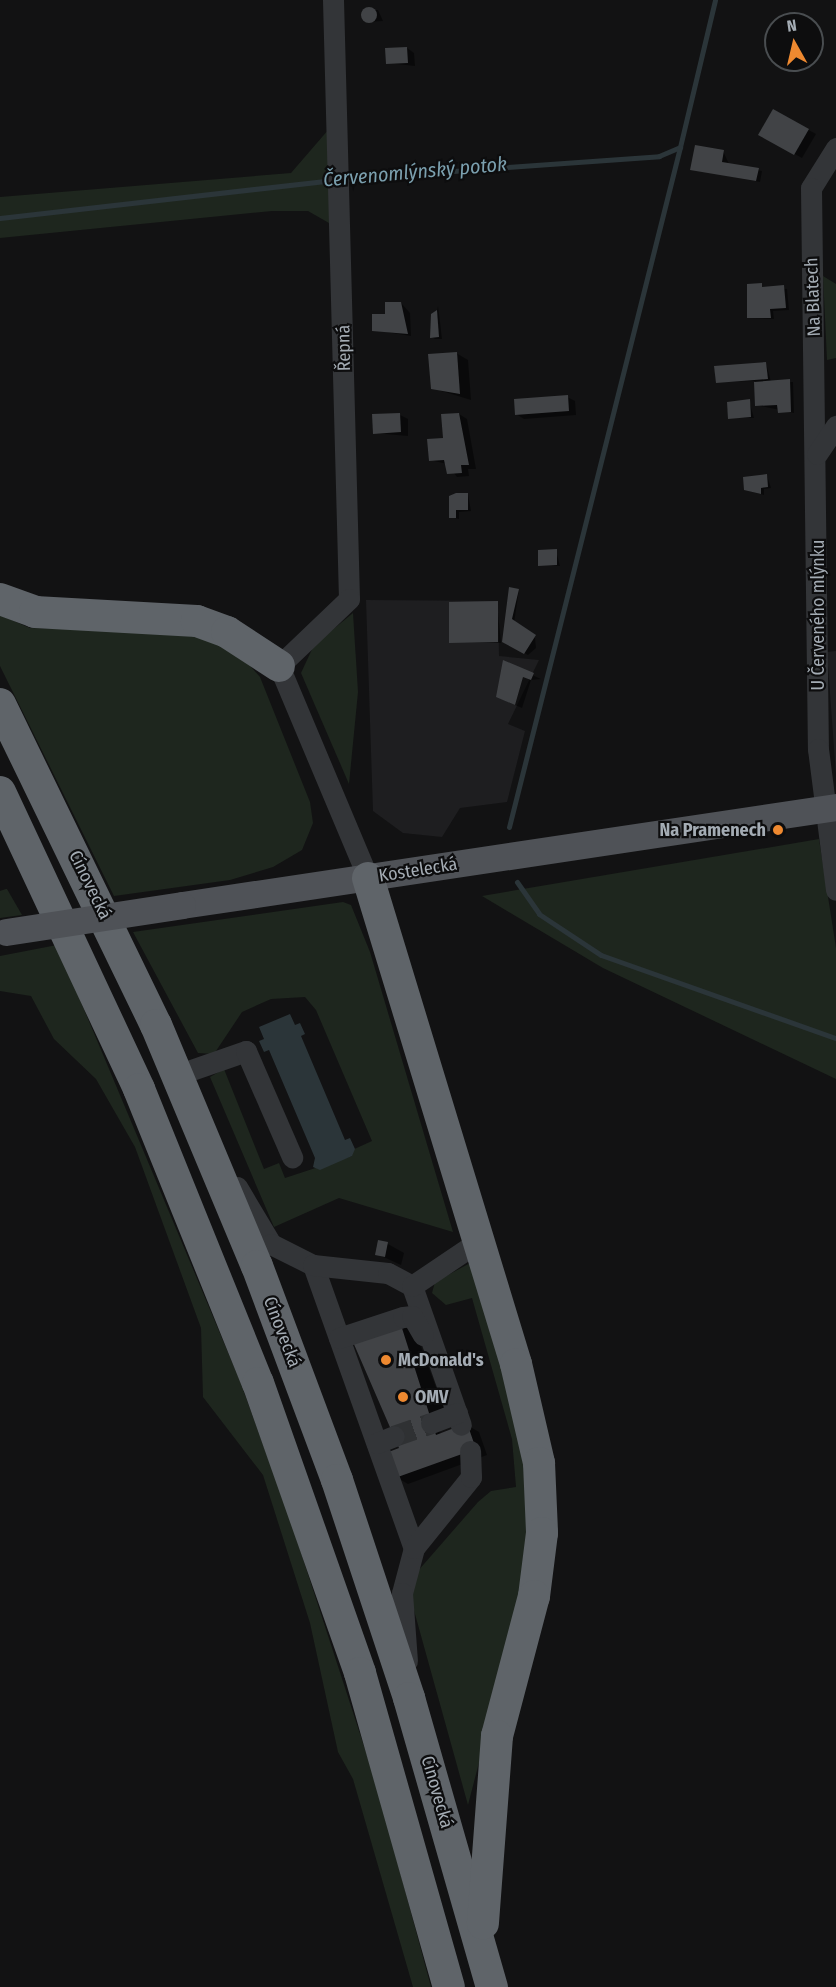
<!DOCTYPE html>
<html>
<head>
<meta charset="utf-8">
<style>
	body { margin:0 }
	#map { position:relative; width:836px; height:1987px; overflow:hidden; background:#121213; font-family:"Fira Sans Condensed",sans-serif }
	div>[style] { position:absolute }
	.built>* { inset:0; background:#1e1e20 }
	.green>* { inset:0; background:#1e261e }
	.water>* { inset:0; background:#2b3539 }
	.shadow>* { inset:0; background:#0007 }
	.stream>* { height:5px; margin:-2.5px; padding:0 2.5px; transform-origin:2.5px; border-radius:2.5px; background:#2b3539 }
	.building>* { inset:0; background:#414346 }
	.round { border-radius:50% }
	.minor-tunnel>* { height:21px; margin-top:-10.5px; transform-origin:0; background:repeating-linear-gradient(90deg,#2f3133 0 21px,transparent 0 31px) }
	.minor>* { height:21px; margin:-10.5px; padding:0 10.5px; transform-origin:10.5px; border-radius:10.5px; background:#333538 }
	.major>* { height:27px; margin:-13.5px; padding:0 13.5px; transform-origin:13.5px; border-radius:13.5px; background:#4f5257 }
	.highway>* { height:32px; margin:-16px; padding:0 16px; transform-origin:16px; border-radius:16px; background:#5f6469 }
	.major-bridge>* { height:27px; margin:-13.5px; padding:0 13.5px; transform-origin:13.5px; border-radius:13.5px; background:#4f5257 }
	.dots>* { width:16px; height:16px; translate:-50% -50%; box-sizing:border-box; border:3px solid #0d0d0e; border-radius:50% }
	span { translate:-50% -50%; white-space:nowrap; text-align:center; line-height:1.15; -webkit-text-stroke:4.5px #0d0d0e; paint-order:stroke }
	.street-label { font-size:18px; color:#a4acb4 }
	.poi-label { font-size:18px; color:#a4acb4; font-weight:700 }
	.right { translate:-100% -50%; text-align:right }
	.left { translate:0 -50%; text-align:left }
	.water-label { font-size:20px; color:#7ba0af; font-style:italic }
	.north { position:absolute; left:764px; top:12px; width:60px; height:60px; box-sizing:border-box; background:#0d0d0e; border:2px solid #494d50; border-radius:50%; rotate:352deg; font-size:16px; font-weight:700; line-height:24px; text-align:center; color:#a4acb4 }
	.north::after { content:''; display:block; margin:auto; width:21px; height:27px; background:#ee8930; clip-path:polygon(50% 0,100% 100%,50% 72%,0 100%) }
</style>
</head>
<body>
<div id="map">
	<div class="built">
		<div style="clip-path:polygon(366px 600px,498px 601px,499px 656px,539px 660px,508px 724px,525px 731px,507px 802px,460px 808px,442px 837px,403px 833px,373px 811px)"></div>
		<div style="clip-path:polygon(836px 651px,836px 775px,827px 652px)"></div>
	</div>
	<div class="green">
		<div style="clip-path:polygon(329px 129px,329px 223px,308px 211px,272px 211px,0 238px,0 197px,291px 173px)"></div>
		<div style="clip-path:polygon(823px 276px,836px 284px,836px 358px,827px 360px)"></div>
		<div style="clip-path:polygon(353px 613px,358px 692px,349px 784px,301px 673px,314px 645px)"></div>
		<div style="clip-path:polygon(0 615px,30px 628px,196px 632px,237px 651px,260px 677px,310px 802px,313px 823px,302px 850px,273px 867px,230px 880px,114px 896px,0 666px)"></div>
		<div style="clip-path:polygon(819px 839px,836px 948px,836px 1079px,603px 968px,482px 896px)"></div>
		<div style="clip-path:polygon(6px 889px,7px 889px,22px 915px,0 918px,0 891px)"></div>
		<div style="clip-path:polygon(343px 902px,351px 905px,370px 952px,453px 1232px,339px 1198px,274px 1227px,210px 1077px,224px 1069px,264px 1169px,279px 1163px,285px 1178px,352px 1156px,350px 1151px,372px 1141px,316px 1010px,305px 997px,271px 999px,242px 1012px,214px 1054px,198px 1053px,133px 932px)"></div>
		<div style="clip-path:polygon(57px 945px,240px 1381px,290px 1519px,377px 1786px,431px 1987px,413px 1987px,353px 1779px,338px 1752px,310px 1623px,263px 1475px,203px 1397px,201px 1328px,135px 1147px,96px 1079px,54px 1039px,31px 996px,0 991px,0 956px)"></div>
		<div style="clip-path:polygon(472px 1262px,505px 1369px,532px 1509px,519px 1608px,468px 1805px,410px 1596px,417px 1572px,478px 1502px,491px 1491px,516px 1487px,512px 1439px,472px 1298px,446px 1305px,432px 1293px,435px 1282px)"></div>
	</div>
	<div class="water">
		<div style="clip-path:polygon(290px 1014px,295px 1025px,300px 1023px,305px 1034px,301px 1036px,345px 1140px,350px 1138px,355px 1149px,352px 1156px,320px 1170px,313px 1167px,315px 1158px,269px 1050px,264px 1052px,259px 1041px,264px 1039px,259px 1027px)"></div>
	</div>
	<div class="shadow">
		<div style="clip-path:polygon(361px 11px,378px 10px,383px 21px,365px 22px)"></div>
		<div style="clip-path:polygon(407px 48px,414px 53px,415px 66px,387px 63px)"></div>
		<div style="clip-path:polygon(774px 111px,816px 134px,802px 158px,760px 135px)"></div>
		<div style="clip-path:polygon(723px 151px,729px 164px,762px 171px,760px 182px,691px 169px)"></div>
		<div style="clip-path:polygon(748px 286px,787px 289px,789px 310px,773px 311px,774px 319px,749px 318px)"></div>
		<div style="clip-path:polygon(401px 303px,410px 313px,411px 336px,374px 330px)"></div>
		<div style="clip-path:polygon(438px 306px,442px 339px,435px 339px,432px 337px)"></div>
		<div style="clip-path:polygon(456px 353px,468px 360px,471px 400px,432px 388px)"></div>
		<div style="clip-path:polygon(766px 363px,771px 382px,793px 382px,794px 413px,756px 405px,755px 381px,717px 382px)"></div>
		<div style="clip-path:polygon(567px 397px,575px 401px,576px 415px,524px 419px,516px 414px)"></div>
		<div style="clip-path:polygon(749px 401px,754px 418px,729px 418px)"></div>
		<div style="clip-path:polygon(459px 414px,467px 419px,476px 469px,468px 469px,469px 476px,457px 477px,447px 464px,430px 460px)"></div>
		<div style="clip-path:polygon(400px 415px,408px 419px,408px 436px,374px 433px)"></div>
		<div style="clip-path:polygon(767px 476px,771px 488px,764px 489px,764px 495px,749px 491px)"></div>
		<div style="clip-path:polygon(468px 494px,471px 511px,459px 512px,459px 519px,451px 517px)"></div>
		<div style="clip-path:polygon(556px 551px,560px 566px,540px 565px)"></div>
		<div style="clip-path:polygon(519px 590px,514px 623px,535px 638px,536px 648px,528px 655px,503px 641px)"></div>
		<div style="clip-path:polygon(497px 603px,501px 643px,450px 642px)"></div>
		<div style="clip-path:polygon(505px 663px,541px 679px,531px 680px,522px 708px,506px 701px)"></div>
		<div style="clip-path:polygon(388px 1244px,404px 1253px,401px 1265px,377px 1254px)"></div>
		<div style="clip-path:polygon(400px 1324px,416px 1333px,444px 1409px,433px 1412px,441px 1434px,467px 1425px,479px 1432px,487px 1455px,408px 1484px,396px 1477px,402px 1448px)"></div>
	</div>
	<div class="stream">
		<div style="left:341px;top:179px;width:319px;rotate:-4.1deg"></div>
		<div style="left:659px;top:156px;width:23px;rotate:-23deg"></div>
		<div style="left:680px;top:147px;width:151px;rotate:-76.6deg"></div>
		<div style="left:0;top:218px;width:334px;rotate:-6.5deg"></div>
		<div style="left:509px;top:827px;width:701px;rotate:-75.88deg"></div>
		<div style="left:517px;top:882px;width:39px;rotate:55deg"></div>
		<div style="left:539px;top:914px;width:74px;rotate:33.5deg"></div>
		<div style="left:601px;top:955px;width:249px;rotate:19.5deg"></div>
	</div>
	<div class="building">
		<div class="round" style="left:361px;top:7px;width:16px;height:16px"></div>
		<div style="clip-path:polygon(407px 47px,408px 63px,386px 64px,385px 48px)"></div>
		<div style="clip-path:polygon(773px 109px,809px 129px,794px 155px,758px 135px)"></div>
		<div style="clip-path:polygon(695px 145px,724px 150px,722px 162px,759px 168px,756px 181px,690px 170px)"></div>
		<div style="clip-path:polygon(762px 283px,762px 287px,784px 285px,786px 308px,770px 309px,771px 318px,747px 318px,747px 284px)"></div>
		<div style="clip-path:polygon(385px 302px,401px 302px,408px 334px,372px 331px,372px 314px,385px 314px)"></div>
		<div style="clip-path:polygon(437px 310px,439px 337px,430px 338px,431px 314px)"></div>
		<div style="clip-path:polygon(457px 352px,460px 394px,431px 389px,428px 354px)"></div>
		<div style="clip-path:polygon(766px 362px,768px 379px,716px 383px,714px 366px)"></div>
		<div style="clip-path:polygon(790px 379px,791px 412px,778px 413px,777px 405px,755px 406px,754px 382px)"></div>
		<div style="clip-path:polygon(568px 395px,569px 411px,515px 415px,514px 399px)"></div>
		<div style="clip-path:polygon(750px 399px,751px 417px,728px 419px,727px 402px)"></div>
		<div style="clip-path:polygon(400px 413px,401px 432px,373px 434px,372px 414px)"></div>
		<div style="clip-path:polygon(459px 413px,469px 465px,461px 465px,462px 473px,447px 474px,444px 460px,429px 461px,427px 439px,443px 438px,441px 414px)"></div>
		<div style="clip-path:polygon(767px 474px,768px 487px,761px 488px,761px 494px,744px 490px,743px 477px)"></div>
		<div style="clip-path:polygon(456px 493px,468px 493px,468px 510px,456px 510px,456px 518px,449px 518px,449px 496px)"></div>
		<div style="clip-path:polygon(557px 549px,557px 565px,538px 566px,538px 550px)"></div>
		<div style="clip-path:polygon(509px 587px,519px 589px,512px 619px,536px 635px,524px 654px,502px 642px)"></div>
		<div style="clip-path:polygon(498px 601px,498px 642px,449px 643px,449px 602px)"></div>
		<div style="clip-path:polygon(503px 660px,534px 673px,531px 680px,523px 677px,515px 705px,496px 697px)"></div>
		<div style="clip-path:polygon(378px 1240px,388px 1242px,385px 1257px,375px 1255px)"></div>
		<div style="clip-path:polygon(401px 1325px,436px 1435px,467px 1423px,476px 1449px,395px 1478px,386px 1453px,399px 1448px,353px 1342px)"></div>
	</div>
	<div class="minor-tunnel">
		<div style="left:394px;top:1436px;width:39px;rotate:-19deg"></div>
	</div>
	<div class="minor">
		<div style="left:333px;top:0;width:599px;rotate:88.47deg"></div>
		<div style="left:349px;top:599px;width:97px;rotate:136.3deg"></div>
		<div style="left:279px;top:666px;width:230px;rotate:67.2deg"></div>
		<div style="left:836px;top:148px;width:47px;rotate:122deg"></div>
		<div style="left:811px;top:188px;width:561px;rotate:89.29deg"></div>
		<div style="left:818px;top:749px;width:142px;rotate:82.7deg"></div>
		<div style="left:817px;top:454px;width:34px;rotate:-56deg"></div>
		<div style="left:177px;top:1075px;width:73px;rotate:-19.2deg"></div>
		<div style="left:246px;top:1051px;width:116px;rotate:66.5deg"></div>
		<div style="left:237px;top:1187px;width:66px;rotate:59.2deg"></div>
		<div style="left:271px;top:1244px;width:47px;rotate:26.6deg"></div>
		<div style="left:313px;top:1265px;width:300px;rotate:70.4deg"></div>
		<div style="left:414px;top:1548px;width:47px;rotate:104.9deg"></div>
		<div style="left:402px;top:1593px;width:68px;rotate:85.8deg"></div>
		<div style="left:313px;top:1265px;width:75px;rotate:6.1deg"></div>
		<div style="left:388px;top:1273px;width:27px;rotate:28deg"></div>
		<div style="left:412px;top:1286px;width:147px;rotate:70.6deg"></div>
		<div style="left:412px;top:1286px;width:81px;rotate:-33.9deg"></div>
		<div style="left:339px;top:1338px;width:67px;rotate:-18.2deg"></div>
		<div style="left:403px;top:1317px;width:9px;rotate:-6deg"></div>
		<div style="left:412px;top:1316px;width:22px;rotate:60deg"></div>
		<div style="left:431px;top:1423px;width:28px;rotate:-21deg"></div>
		<div style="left:377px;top:1443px;width:18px;rotate:-22deg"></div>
		<div style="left:414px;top:1548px;width:91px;rotate:-51.2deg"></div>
		<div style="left:471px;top:1477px;width:26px;rotate:-92deg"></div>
	</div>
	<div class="major">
		<div style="left:182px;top:905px;width:661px;rotate:-8.52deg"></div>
	</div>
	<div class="highway">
		<div style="left:0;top:599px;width:37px;rotate:20deg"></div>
		<div style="left:35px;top:612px;width:162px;rotate:3.2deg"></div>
		<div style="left:197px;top:621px;width:32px;rotate:20deg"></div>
		<div style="left:227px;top:632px;width:62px;rotate:33.2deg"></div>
		<div style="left:0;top:704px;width:357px;rotate:64.1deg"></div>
		<div style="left:156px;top:1025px;width:261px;rotate:67.3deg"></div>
		<div style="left:257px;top:1266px;width:228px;rotate:69.5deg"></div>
		<div style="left:337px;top:1480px;width:230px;rotate:71.7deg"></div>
		<div style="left:409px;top:1698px;width:301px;rotate:74deg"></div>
		<div style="left:0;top:792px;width:328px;rotate:64.9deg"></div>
		<div style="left:139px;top:1089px;width:317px;rotate:68deg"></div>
		<div style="left:258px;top:1383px;width:307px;rotate:70.6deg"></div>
		<div style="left:360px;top:1673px;width:326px;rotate:74.2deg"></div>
		<div style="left:368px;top:878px;width:508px;rotate:73.06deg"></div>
		<div style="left:516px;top:1364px;width:102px;rotate:76.9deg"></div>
		<div style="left:539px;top:1463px;width:70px;rotate:87.5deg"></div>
		<div style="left:542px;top:1533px;width:64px;rotate:97.2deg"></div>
		<div style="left:534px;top:1596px;width:145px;rotate:104.8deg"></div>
		<div style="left:497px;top:1736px;width:188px;rotate:94.3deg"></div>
	</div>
	<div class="major-bridge">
		<div style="left:6px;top:932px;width:178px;rotate:-8.7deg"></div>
	</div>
	<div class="dots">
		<div style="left:778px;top:830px;background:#ee8930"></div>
		<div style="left:386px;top:1360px;background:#ee8930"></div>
		<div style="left:403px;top:1397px;background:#ee8930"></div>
	</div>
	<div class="street-label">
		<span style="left:813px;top:297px;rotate:-92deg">Na Blatech</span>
		<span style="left:344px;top:348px;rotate:-91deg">Řepná</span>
		<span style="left:818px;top:615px;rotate:-90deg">U Červeného mlýnku</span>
		<span style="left:418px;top:870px;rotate:-9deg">Kostelecká</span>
		<span style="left:90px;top:885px;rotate:64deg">Cínovecká</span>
		<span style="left:282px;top:1332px;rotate:69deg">Cínovecká</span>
		<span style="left:437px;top:1792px;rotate:74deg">Cínovecká</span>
	</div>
	<div class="poi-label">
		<span class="right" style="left:766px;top:830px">Na Pramenech</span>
		<span class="left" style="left:398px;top:1360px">McDonald's</span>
		<span class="left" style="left:415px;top:1397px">OMV</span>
	</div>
	<div class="water-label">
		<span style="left:415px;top:172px;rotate:-5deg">Červenomlýnský potok</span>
	</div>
	<div class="north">N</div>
</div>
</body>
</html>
